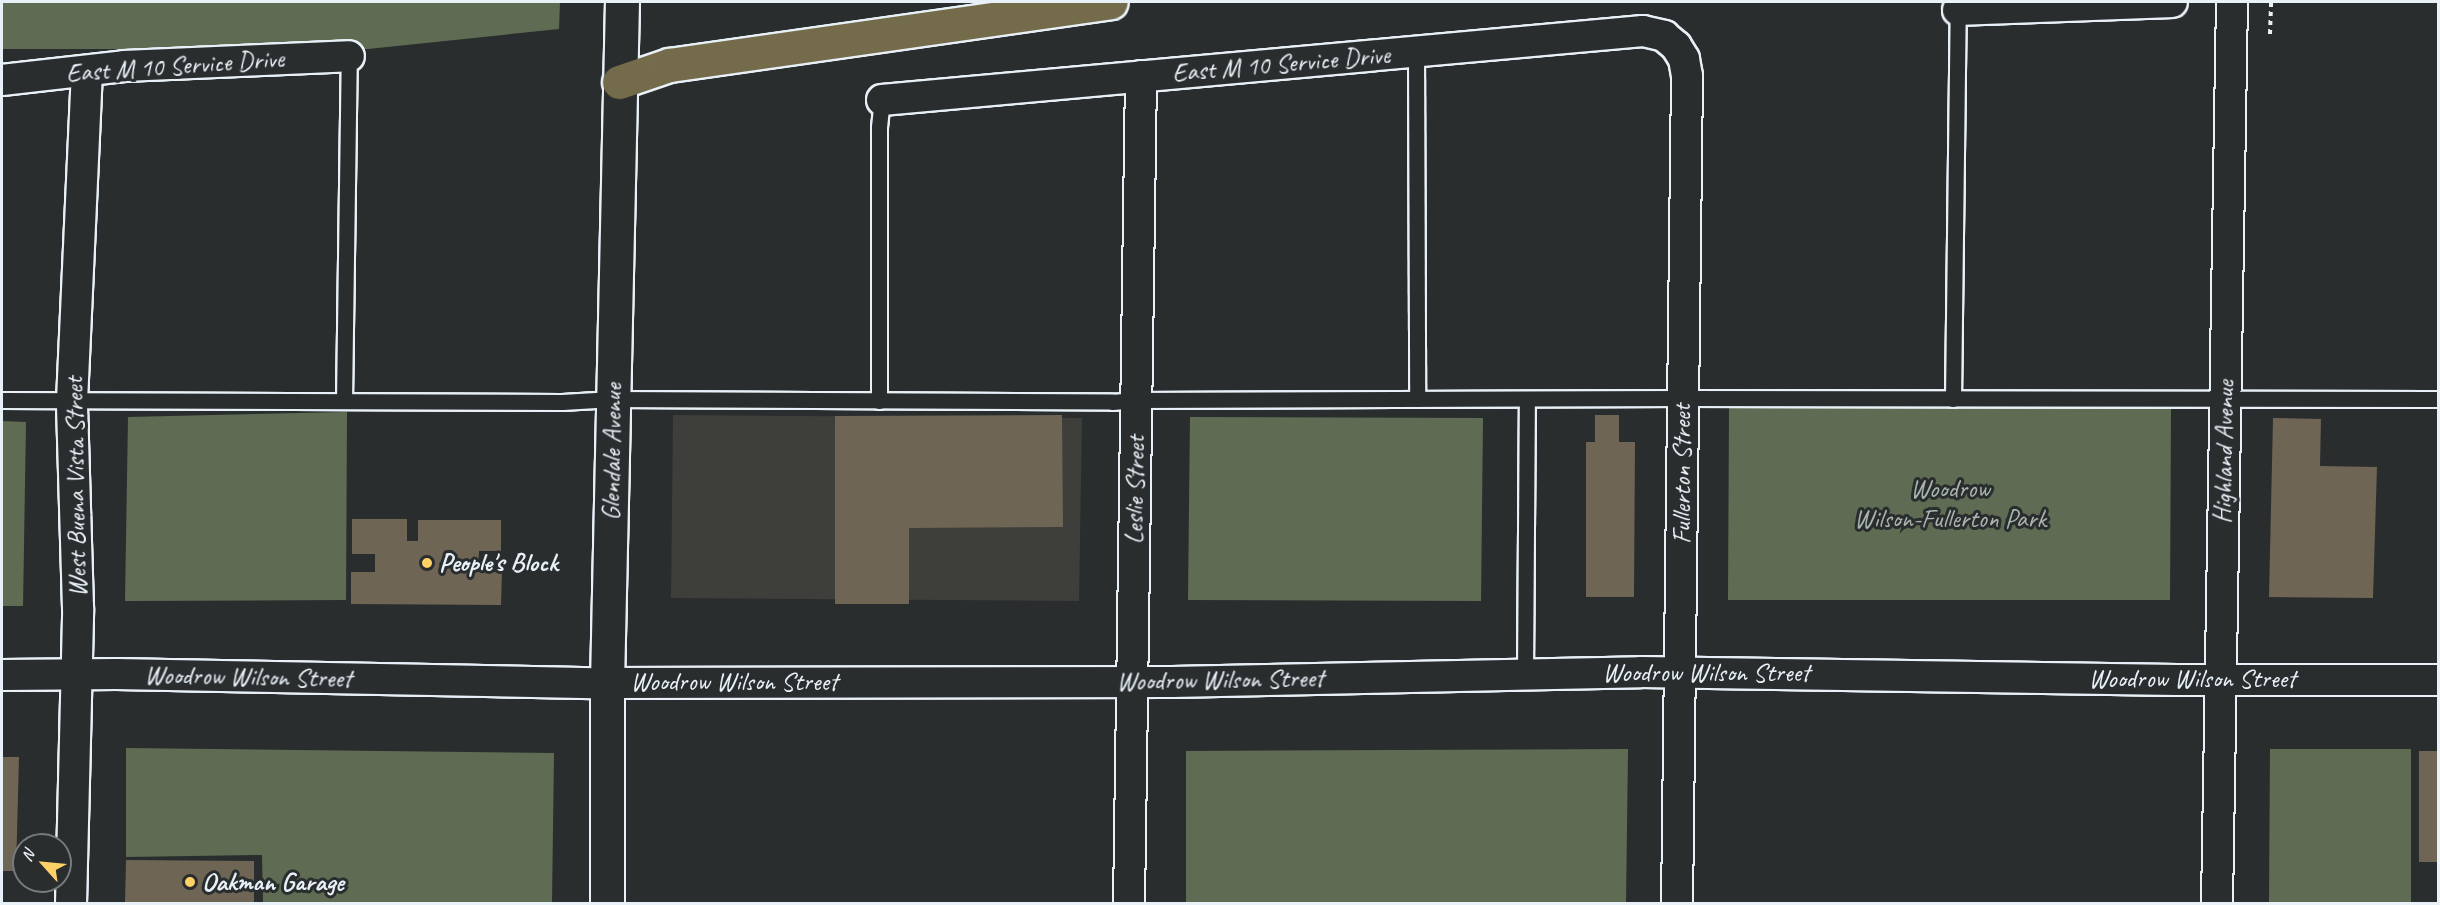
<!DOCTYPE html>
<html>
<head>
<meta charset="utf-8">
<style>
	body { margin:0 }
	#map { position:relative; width:2440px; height:905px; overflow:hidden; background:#2a2d2e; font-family:Caveat,sans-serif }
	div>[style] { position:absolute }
	.built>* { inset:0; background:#3e3e3a }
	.green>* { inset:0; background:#5f6c53 }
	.building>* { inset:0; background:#6e6555 }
	.path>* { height:4px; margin-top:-2px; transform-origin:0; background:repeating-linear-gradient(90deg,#e8f1f8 0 4.5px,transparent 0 9px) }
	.roads { filter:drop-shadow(2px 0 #e8f1f8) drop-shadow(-2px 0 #e8f1f8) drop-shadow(0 2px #e8f1f8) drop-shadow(0 -2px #e8f1f8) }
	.lane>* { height:15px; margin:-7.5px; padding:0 7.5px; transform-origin:7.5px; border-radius:7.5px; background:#2a2d2e }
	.street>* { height:30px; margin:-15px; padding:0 15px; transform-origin:15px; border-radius:15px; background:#2a2d2e }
	.secondary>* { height:33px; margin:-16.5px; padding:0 16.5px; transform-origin:16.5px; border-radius:16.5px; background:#2a2d2e }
	.highway>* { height:33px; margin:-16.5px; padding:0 16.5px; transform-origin:16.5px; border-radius:16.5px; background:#746b4b }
	.dots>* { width:16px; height:16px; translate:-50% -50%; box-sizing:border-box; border:3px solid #2a2d2e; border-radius:50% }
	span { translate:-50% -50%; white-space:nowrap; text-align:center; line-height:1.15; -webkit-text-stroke:6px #2a2d2e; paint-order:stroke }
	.street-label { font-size:26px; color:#e8f1f8 }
	.park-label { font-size:26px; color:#aab5ae }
	.poi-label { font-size:26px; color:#e8f1f8; font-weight:700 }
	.left { translate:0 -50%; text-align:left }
	.frame { position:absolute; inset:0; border:3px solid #e8f1f8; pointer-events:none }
	.north { position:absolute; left:12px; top:833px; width:60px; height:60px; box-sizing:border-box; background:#2a2d2e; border:2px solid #767b7f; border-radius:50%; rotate:297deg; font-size:16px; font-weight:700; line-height:24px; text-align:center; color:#e8f1f8 }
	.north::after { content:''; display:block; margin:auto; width:21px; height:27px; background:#ffd166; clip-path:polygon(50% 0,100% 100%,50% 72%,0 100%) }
</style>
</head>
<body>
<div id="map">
	<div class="built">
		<div style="clip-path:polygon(673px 415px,1082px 418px,1079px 601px,671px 598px)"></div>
	</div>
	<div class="green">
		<div style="clip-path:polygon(2px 2px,560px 2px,559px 29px,368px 49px,2px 49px)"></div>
		<div style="clip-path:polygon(1729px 408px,2171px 408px,2170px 600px,1728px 600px)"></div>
		<div style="clip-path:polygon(347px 412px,346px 600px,125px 601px,128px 417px)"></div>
		<div style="clip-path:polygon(1190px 417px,1483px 418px,1481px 601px,1188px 600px)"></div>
		<div style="clip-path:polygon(2px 421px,26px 422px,23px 606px,2px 606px)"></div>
		<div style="clip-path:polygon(126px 748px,554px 753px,552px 903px,263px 903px,262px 855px,126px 857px)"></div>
		<div style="clip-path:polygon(1628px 749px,1626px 903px,1186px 903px,1186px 751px)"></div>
		<div style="clip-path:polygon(2270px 749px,2411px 749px,2411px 903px,2269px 903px)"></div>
	</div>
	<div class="building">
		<div style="clip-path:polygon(1062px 415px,1063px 527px,909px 528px,909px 604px,835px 604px,835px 416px)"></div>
		<div style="clip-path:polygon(1595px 415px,1619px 415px,1619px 442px,1635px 442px,1634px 597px,1586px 597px,1586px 442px,1595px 442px)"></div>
		<div style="clip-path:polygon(2273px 418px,2321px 419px,2320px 466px,2377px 467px,2373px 598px,2269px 597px)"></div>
		<div style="clip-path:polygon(352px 519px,407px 519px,407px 541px,418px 541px,418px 520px,501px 520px,501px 551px,479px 551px,478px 572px,502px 572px,501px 605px,351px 604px,351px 572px,375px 572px,375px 554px,352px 554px)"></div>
		<div style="clip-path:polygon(2419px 751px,2438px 751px,2438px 862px,2419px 862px)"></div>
		<div style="clip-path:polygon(2px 757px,19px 757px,16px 871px,2px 871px)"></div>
		<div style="clip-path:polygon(126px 860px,254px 861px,254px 904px,125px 904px)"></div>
	</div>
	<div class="path">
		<div style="left:2270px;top:34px;width:32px;rotate:-88deg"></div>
	</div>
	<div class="roads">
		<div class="lane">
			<div style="left:1416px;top:51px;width:348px;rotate:89.8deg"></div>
			<div style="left:1953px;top:399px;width:389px;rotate:-89.3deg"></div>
			<div style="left:2px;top:400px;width:560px;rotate:0.2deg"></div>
			<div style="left:562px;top:402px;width:51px;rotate:-3.4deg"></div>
			<div style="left:613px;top:399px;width:499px;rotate:0.3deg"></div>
			<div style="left:1112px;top:402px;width:24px;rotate:-5deg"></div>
			<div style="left:1136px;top:400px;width:546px;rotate:-0.21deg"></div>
			<div style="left:1682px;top:398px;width:756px;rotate:0.08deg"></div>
			<div style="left:344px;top:401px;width:345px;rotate:-89.2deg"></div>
			<div style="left:879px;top:401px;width:274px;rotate:-90deg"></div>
			<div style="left:879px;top:127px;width:27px;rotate:-84deg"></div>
			<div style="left:1525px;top:674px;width:275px;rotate:-89.6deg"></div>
		</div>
		<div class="street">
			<div style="left:1958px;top:10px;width:214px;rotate:-2.1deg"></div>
			<div style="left:2px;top:80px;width:123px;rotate:-6.5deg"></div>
			<div style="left:124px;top:66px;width:225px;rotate:-2.5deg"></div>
			<div style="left:882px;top:100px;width:764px;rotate:-5.18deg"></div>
			<div style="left:1643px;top:31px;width:22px;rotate:13deg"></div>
			<div style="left:1664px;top:36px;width:16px;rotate:40deg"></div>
			<div style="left:1676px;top:46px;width:15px;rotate:58deg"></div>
			<div style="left:1684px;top:59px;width:17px;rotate:80deg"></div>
			<div style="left:1687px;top:76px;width:828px;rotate:90.69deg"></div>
			<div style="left:2px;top:675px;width:114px;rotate:-0.5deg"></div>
			<div style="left:116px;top:674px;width:491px;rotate:1.1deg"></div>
			<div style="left:607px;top:683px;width:565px;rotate:-0.1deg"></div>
			<div style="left:1172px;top:682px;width:469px;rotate:-1.2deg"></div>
			<div style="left:1641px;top:672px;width:536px;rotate:0.86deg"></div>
			<div style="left:2177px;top:680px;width:261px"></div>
			<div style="left:71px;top:904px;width:296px;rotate:-88.6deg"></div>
			<div style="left:78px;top:608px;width:207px;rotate:-91.7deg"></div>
			<div style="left:72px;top:401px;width:329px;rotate:-87.4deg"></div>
			<div style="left:1129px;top:904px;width:828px;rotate:-89.17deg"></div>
			<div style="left:2217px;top:904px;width:902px;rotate:-89.05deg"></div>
		</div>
		<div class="secondary">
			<div style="left:607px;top:904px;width:221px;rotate:-90deg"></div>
			<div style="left:607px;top:683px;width:681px;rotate:-88.74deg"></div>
		</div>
		<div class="highway">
			<div style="left:619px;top:82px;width:53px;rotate:-18.8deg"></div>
			<div style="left:669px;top:65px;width:446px;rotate:-8.1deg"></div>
		</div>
	</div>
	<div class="dots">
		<div style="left:427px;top:563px;background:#ffd166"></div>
		<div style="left:190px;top:882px;background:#ffd166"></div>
	</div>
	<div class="street-label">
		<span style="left:1281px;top:64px;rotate:-5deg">East M 10 Service Drive</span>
		<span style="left:175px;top:66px;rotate:-4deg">East M 10 Service Drive</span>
		<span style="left:612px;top:452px;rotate:-89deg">Glendale Avenue</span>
		<span style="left:2224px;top:452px;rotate:-89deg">Highland Avenue</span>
		<span style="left:1682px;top:474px;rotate:-90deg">Fullerton Street</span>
		<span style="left:76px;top:487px;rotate:-91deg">West Buena Vista Street</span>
		<span style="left:1135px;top:490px;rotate:-89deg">Leslie Street</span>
		<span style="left:1706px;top:673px">Woodrow Wilson Street</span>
		<span style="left:248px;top:677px;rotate:1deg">Woodrow Wilson Street</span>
		<span style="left:2192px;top:679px">Woodrow Wilson Street</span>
		<span style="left:1220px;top:680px;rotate:-1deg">Woodrow Wilson Street</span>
		<span style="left:734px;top:682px">Woodrow Wilson Street</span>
	</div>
	<div class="park-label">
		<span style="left:1950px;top:504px">Woodrow<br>Wilson-Fullerton Park</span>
	</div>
	<div class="poi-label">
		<span class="left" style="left:439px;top:563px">People's Block</span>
		<span class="left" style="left:202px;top:882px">Oakman Garage</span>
	</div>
	<div class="frame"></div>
	<div class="north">N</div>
</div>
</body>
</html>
